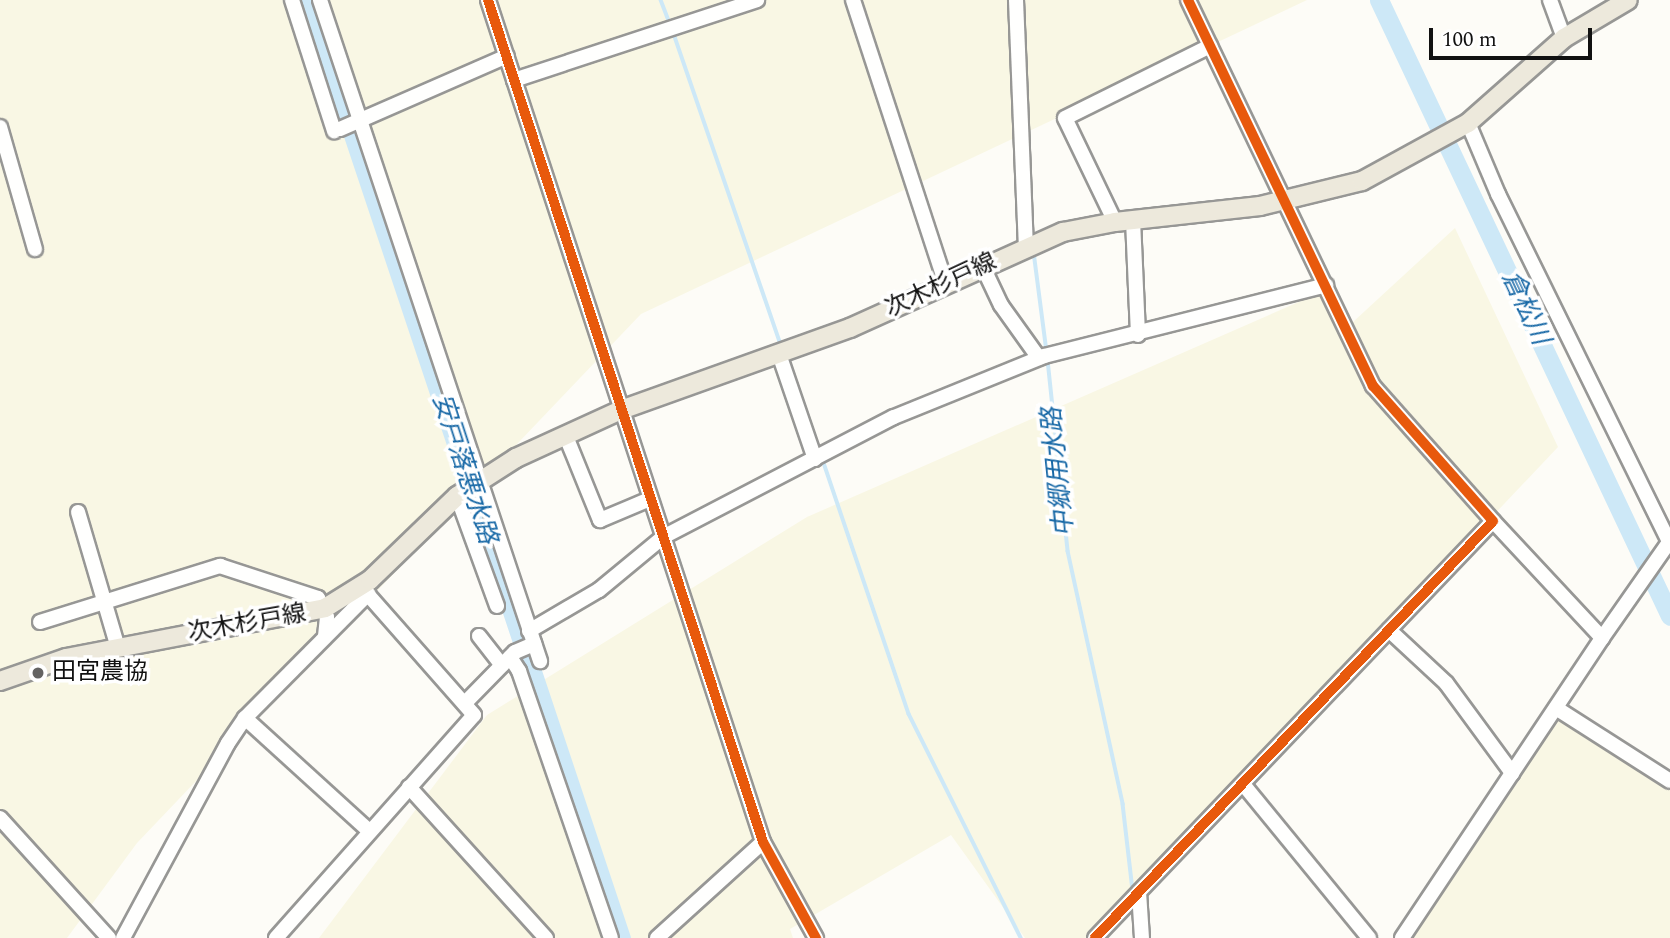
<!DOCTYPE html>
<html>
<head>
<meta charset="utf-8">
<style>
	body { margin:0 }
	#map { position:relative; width:1670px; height:938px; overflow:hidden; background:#fdfcf7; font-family:Spectral,"Noto Sans JP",serif }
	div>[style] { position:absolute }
	.farmland>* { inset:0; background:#f9f7e4 }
	.stream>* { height:3.5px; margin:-1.75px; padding:0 1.75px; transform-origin:1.75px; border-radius:1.75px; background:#cde8f7 }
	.river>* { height:19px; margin:-9.5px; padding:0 9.5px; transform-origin:9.5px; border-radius:9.5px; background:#cde8f7 }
	.roads { filter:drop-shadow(2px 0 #979795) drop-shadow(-2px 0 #979795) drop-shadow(0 2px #979795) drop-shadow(0 -2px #979795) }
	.minor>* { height:14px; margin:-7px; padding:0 7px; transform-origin:7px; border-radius:7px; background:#fffffe }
	.major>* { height:18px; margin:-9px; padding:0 9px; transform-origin:9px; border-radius:9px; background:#ede9dc }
	.cycleway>* { height:10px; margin:-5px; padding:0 5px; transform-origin:5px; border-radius:5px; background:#e8590c }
	.dots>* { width:19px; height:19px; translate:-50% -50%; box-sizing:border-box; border:4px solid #fff; border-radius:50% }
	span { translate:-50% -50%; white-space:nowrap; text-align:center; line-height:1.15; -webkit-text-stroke:7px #fff; paint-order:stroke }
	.street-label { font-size:24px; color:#111 }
	.poi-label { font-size:24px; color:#111 }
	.left { translate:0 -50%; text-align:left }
	.water-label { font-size:26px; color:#1768a6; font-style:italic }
	.scale { position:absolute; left:1429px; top:28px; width:163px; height:32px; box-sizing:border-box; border:4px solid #111; border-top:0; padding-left:9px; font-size:21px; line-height:24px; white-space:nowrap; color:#111; -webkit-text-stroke:5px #fff; paint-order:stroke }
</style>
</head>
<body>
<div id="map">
	<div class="farmland">
		<div style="clip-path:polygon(0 0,1307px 0,641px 314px,137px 843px,67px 938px,0 938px)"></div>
		<div style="clip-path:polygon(1455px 228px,1558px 447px,1093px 938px,1025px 938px,951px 835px,790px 929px,793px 938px,319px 938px,487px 715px,807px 517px,1324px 291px,1340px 334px)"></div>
		<div style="clip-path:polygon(1557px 719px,1670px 786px,1670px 938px,1413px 938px)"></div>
	</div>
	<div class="stream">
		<div style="left:661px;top:0;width:26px;rotate:69deg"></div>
		<div style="left:673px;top:31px;width:335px;rotate:71deg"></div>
		<div style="left:1034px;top:252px;width:101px;rotate:82.6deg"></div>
		<div style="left:1048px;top:360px;width:192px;rotate:84deg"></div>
		<div style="left:1068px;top:551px;width:259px;rotate:77.7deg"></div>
		<div style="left:1123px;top:804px;width:87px;rotate:83.4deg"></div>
		<div style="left:813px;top:434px;width:17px;rotate:69deg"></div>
		<div style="left:823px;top:460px;width:268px;rotate:71.3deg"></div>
		<div style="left:909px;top:714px;width:250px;rotate:63.4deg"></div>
	</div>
	<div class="river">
		<div style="left:308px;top:0;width:989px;rotate:71.55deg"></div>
		<div style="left:1379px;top:0;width:681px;rotate:64.71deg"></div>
	</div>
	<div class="roads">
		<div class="minor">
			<div style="left:292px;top:0;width:138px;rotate:72.2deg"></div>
			<div style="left:320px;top:0;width:697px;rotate:71.59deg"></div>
			<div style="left:488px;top:0;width:886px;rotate:71.91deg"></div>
			<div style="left:763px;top:842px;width:110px;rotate:61.1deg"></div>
			<div style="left:853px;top:0;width:299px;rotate:71.9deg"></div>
			<div style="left:1016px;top:0;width:247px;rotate:87.7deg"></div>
			<div style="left:1550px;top:0;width:40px;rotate:69.8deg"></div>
			<div style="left:514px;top:80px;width:256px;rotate:-18.2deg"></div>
			<div style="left:1468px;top:123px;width:77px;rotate:67.1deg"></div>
			<div style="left:1498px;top:194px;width:389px;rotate:63.8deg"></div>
			<div style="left:0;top:127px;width:127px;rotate:74deg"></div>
			<div style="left:340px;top:129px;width:182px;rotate:-23.6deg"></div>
			<div style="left:1133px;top:220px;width:115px;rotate:87.5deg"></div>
			<div style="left:1115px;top:222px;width:115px;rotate:-115.7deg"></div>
			<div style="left:1065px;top:118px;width:162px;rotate:-26.4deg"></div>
			<div style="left:983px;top:267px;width:42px;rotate:64.7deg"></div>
			<div style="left:1001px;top:305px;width:65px;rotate:54.4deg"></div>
			<div style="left:779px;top:354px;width:111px;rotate:71.1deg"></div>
			<div style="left:565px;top:434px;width:93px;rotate:67.9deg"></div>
			<div style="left:600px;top:520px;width:54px;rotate:-22.8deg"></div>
			<div style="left:457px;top:496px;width:117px;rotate:70deg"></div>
			<div style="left:78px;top:512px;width:142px;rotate:73.6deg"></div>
			<div style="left:1493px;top:521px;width:160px;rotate:47deg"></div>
			<div style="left:1602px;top:638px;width:118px;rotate:-55deg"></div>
			<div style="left:40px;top:622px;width:189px;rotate:-17.3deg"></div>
			<div style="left:220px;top:566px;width:103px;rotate:18.1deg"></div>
			<div style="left:318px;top:598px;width:21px;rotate:65deg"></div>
			<div style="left:327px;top:617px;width:20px;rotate:96deg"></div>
			<div style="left:1389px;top:630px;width:78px;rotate:42.9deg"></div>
			<div style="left:1446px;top:683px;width:112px;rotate:53.7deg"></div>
			<div style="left:529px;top:631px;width:81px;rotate:-30.4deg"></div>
			<div style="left:599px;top:590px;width:83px;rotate:-39.6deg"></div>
			<div style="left:663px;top:537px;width:260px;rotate:-27.5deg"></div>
			<div style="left:894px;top:417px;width:162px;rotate:-22.1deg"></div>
			<div style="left:1044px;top:356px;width:291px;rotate:-14.1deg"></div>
			<div style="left:479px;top:636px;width:37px;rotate:52deg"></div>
			<div style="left:510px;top:657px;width:17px;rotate:57deg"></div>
			<div style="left:519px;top:671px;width:282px;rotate:71deg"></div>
			<div style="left:465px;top:703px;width:71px;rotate:-45.6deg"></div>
			<div style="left:515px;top:652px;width:21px;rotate:-23deg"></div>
			<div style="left:1556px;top:708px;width:135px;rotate:32.6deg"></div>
			<div style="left:245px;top:718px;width:168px;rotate:42.3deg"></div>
			<div style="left:1243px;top:784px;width:199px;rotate:50.7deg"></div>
			<div style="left:409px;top:787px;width:204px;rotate:47.8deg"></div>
			<div style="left:0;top:818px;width:162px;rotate:47.8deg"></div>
			<div style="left:1139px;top:892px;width:46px;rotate:86.3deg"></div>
			<div style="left:123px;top:938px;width:221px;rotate:-61.7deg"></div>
			<div style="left:228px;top:743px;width:30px;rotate:-56deg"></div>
			<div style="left:245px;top:718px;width:175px;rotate:-45.2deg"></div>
			<div style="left:276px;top:938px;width:298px;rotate:-48.4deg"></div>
			<div style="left:474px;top:715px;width:171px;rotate:-131.4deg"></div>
			<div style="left:657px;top:938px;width:143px;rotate:-42.2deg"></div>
			<div style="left:1095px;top:938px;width:576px;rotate:-46.34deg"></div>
			<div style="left:1493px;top:521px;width:181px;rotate:-131.6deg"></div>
			<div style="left:1373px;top:386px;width:428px;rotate:-115.6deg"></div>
			<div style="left:1402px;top:938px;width:361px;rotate:-56.3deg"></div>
		</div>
		<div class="major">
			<div style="left:0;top:681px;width:70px;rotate:-19.2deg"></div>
			<div style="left:66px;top:658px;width:264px;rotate:-10.9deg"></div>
			<div style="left:325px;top:608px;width:53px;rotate:-31.9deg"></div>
			<div style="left:370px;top:580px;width:121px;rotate:-44deg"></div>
			<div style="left:457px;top:496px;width:70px;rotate:-32.8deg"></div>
			<div style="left:516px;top:458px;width:115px;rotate:-24.6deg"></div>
			<div style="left:621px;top:410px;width:243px;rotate:-19.7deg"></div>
			<div style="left:850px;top:328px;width:234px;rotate:-24.3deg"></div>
			<div style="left:1063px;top:232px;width:53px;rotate:-10.9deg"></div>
			<div style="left:1115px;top:222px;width:146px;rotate:-6.3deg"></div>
			<div style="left:1260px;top:206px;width:105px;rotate:-13.8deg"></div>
			<div style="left:1362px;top:181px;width:121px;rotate:-28.7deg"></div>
			<div style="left:1468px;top:123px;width:128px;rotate:-41.5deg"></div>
			<div style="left:1564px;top:38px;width:74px;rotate:-30.7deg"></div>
		</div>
	</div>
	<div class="cycleway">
		<div style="left:488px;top:0;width:886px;rotate:71.91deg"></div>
		<div style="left:763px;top:842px;width:110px;rotate:61.1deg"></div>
		<div style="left:1095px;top:938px;width:576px;rotate:-46.34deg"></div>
		<div style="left:1493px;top:521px;width:181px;rotate:-131.6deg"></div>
		<div style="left:1373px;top:386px;width:428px;rotate:-115.6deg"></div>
	</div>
	<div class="dots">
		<div style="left:38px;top:673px;background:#646362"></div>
	</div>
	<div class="street-label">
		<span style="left:941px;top:286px;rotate:-25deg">次木杉戸線</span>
		<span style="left:247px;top:624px;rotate:-10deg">次木杉戸線</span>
	</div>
	<div class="poi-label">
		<span class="left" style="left:52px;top:673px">田宮農協</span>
	</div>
	<div class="water-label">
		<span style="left:1525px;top:308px;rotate:65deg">倉松川</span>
		<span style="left:464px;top:469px;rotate:72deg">安戸落悪水路</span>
		<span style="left:1059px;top:472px;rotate:-96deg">中郷用水路</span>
	</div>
	<div class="scale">100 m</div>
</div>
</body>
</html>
